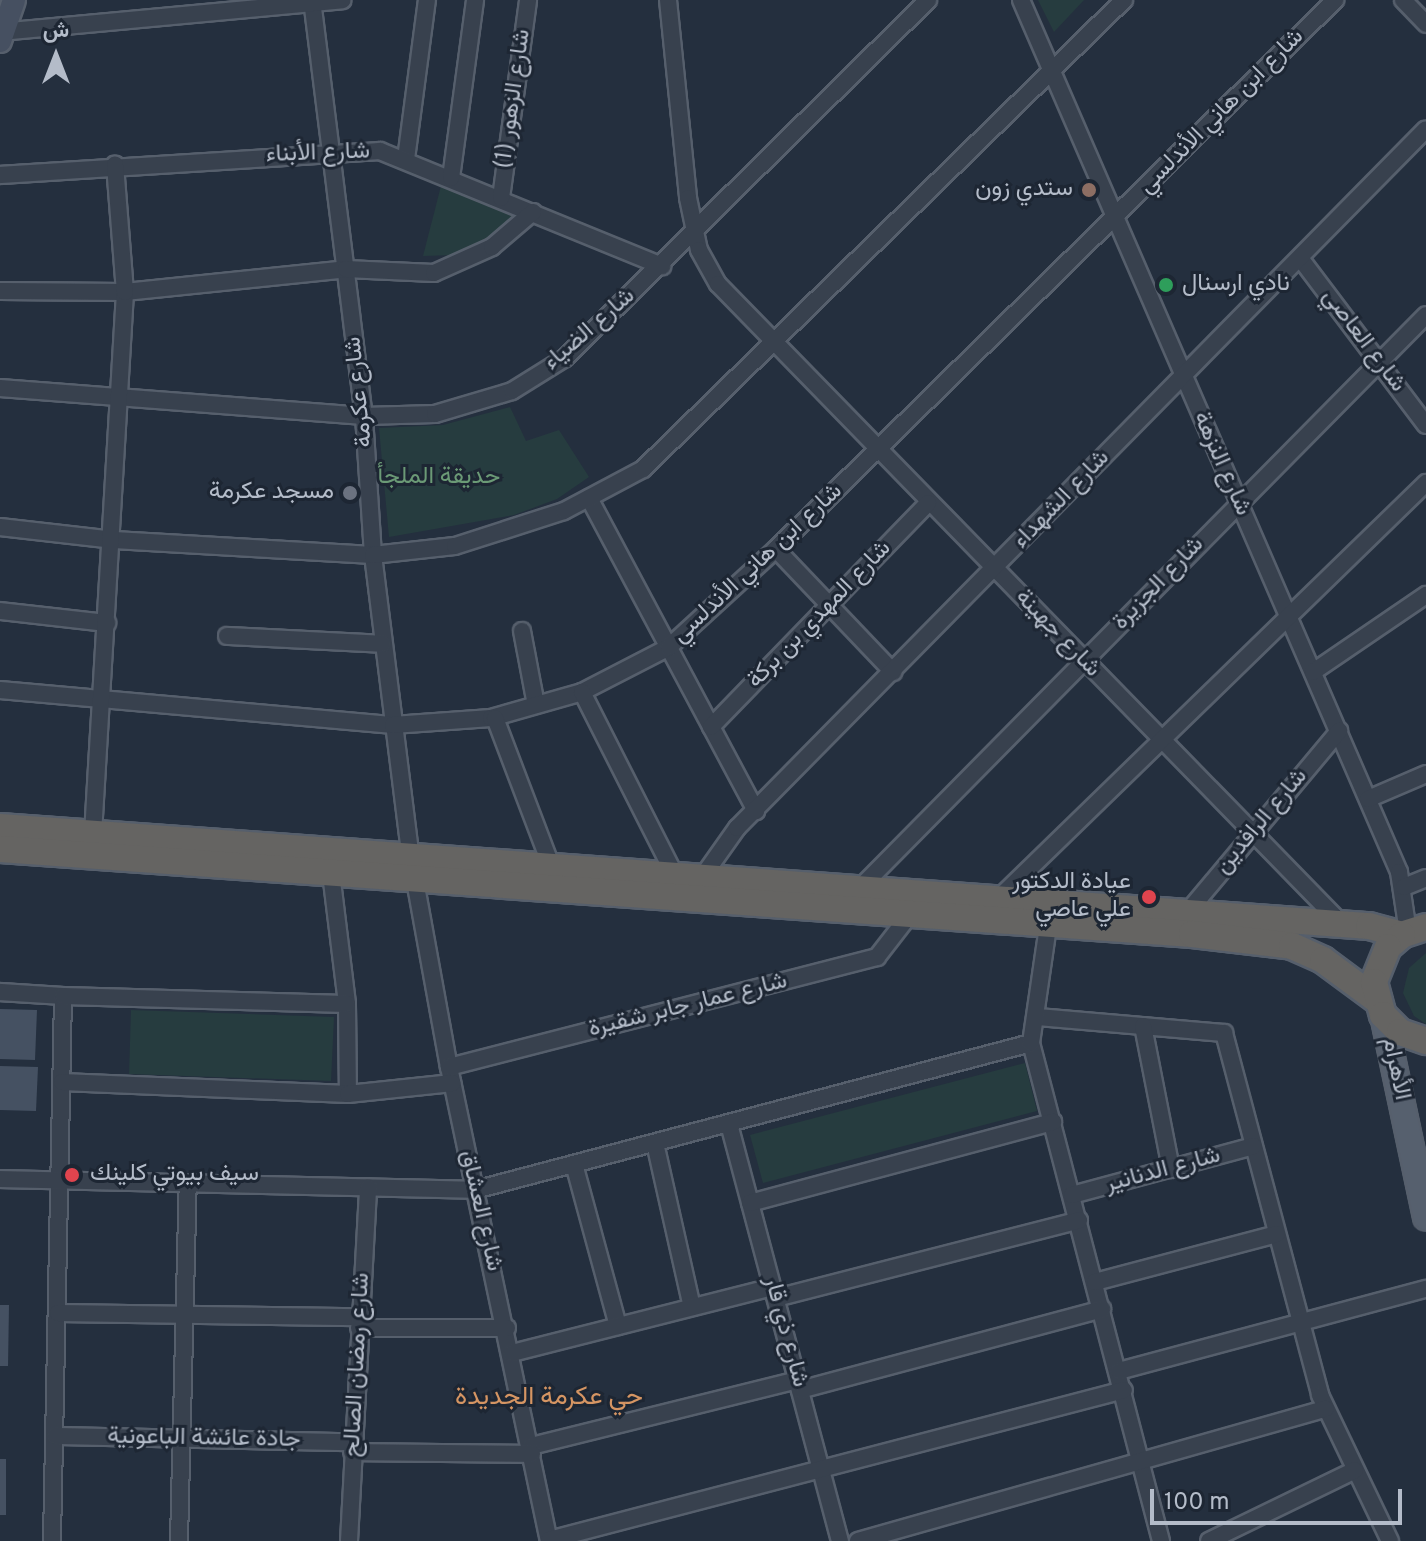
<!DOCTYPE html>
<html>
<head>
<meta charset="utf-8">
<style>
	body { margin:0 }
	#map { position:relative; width:1426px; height:1541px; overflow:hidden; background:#242f3e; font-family:Overpass,Vazirmatn,sans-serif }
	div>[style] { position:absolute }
	.green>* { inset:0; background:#263c3f }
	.building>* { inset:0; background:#455162 }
	.roads { filter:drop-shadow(2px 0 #565f6c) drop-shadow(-2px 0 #565f6c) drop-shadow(0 2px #565f6c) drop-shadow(0 -2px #565f6c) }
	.minor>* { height:16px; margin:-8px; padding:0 8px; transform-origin:8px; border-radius:8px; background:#38414e }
	.secondary>* { height:22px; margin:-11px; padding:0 11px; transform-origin:11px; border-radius:11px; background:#465061 }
	.primary>* { height:24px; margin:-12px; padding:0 12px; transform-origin:12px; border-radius:12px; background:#56606e }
	.trunk>* { height:26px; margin:-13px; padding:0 13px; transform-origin:13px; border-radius:13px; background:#656462 }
	.dots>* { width:22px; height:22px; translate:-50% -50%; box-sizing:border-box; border:4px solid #1d2633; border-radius:50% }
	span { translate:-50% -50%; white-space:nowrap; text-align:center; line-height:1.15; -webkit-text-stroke:6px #1d2633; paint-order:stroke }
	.street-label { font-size:24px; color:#b4bcc9 }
	.poi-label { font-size:24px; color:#b4bcc9 }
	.right { translate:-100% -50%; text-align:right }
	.left { translate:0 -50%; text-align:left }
	.park-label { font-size:24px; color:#6b9a76 }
	.neighbourhood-label { font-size:26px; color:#d59563 }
	.north { position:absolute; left:16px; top:16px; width:80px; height:80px; -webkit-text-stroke:6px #1d2633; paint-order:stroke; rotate:0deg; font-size:22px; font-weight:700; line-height:32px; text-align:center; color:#b4bcc9 }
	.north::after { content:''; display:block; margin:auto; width:28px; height:36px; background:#b4bcc9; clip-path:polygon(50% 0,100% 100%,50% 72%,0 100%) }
	.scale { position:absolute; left:1150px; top:1489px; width:252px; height:36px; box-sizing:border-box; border:4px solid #b4bcc9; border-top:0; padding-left:10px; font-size:24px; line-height:28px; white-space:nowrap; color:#b4bcc9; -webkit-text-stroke:6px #1d2633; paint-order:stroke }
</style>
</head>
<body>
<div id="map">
	<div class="green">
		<div style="clip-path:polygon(1038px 0,1084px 0,1054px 32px)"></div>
		<div style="clip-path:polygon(442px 182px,516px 215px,487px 241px,455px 255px,423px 256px)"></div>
		<div style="clip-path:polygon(510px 407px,526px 441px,559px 430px,589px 477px,557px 499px,514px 515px,389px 537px,379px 428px,443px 425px)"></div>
		<div style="clip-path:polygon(1426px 953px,1426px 1024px,1414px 1016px,1403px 993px,1409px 968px)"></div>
		<div style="clip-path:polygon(131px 1010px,334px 1017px,331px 1081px,129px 1074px)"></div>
		<div style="clip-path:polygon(1025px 1063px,1037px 1111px,763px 1183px,750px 1135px)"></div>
	</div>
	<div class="building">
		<div style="clip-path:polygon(0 1009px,37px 1010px,35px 1060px,0 1059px)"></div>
		<div style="clip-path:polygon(0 1066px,38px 1067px,36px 1111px,0 1110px)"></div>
		<div style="clip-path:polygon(0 1305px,9px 1305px,8px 1366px,0 1366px)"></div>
		<div style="clip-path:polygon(0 1459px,6px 1459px,6px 1515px,0 1515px)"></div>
	</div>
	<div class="roads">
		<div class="minor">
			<div style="left:312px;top:0;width:419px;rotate:82.9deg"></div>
			<div style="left:364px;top:416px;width:139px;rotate:86.3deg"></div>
			<div style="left:373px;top:555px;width:300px;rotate:82.9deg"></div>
			<div style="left:410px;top:853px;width:218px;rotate:79.7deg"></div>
			<div style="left:449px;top:1067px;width:484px;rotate:78.1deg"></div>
			<div style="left:668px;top:0;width:199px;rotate:84.2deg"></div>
			<div style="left:688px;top:198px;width:53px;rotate:78.1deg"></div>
			<div style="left:699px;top:250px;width:39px;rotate:61deg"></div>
			<div style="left:718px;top:284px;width:894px;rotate:45.73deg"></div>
			<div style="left:1021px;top:0;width:950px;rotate:66.56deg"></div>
			<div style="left:1399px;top:872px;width:61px;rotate:81.5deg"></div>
			<div style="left:1403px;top:0;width:33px;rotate:46deg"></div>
			<div style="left:0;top:32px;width:344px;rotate:-5.3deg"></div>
			<div style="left:406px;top:159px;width:160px;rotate:-82.5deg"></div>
			<div style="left:0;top:175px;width:381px;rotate:-3.6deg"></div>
			<div style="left:380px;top:151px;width:305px;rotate:22.2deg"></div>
			<div style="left:451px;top:178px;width:180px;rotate:-82.3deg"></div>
			<div style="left:501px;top:198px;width:200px;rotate:-82.2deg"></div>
			<div style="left:1300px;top:258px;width:209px;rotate:53deg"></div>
			<div style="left:0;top:291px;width:125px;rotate:0.5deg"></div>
			<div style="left:125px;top:292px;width:222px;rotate:-5.9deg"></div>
			<div style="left:346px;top:269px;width:88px;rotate:2.6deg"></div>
			<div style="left:434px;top:273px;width:64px;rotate:-24.1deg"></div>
			<div style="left:492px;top:247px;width:54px;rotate:-40.5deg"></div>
			<div style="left:0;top:388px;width:365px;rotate:4.4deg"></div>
			<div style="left:364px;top:416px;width:71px;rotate:-1.6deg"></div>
			<div style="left:435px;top:414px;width:80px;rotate:-16.6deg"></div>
			<div style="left:512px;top:391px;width:62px;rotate:-31.9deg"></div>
			<div style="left:565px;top:358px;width:510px;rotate:-44.6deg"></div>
			<div style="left:589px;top:498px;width:355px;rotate:61.9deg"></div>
			<div style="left:0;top:527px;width:115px;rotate:6.5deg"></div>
			<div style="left:114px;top:540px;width:259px;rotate:3.3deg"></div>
			<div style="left:373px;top:555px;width:82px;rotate:-6.3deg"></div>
			<div style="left:455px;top:546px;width:114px;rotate:-17.8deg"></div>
			<div style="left:564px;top:511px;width:89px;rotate:-28deg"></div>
			<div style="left:643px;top:469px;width:672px;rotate:-44.28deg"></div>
			<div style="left:776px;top:549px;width:170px;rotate:46.4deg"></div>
			<div style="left:0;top:611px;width:108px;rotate:6.4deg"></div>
			<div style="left:522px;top:631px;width:75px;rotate:79.3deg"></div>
			<div style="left:227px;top:636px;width:156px;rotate:2.9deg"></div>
			<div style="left:1313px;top:672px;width:137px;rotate:-34.3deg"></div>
			<div style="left:0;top:690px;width:395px;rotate:5.1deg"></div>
			<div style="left:393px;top:725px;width:98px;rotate:-4.1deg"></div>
			<div style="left:491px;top:718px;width:95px;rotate:-15.9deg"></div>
			<div style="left:582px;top:692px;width:98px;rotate:-27.3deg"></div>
			<div style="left:669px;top:647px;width:145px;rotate:-42.5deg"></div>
			<div style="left:776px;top:549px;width:784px;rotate:-44.48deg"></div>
			<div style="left:582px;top:692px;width:203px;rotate:63.1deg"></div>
			<div style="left:495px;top:718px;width:155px;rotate:69.2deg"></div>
			<div style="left:711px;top:727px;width:312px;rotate:-45.9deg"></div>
			<div style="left:1368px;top:799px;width:63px;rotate:-23.3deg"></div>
			<div style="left:93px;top:834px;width:543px;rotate:-86.62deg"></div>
			<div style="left:125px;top:292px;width:128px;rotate:-94.5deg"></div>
			<div style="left:331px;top:873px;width:132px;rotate:83deg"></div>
			<div style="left:347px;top:1004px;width:90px;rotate:89.4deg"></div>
			<div style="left:703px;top:876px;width:59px;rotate:-54.7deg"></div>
			<div style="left:737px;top:828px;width:981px;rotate:-45.41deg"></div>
			<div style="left:1404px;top:887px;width:24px;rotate:-22deg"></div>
			<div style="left:860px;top:888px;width:805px;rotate:-45.35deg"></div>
			<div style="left:998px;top:899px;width:597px;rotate:-44.19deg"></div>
			<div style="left:1186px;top:914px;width:239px;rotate:-50.1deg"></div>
			<div style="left:0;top:992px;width:63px;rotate:3.6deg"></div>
			<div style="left:63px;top:996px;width:545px;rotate:91.16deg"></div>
			<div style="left:63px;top:996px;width:284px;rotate:1.6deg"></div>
			<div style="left:1037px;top:1017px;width:188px;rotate:4.9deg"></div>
			<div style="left:1224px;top:1033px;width:375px;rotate:75.1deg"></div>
			<div style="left:1320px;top:1395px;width:162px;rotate:64.4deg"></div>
			<div style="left:1143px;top:1026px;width:146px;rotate:78.9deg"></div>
			<div style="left:1031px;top:1043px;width:515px;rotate:75.37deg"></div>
			<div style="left:449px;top:1067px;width:442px;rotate:-14.4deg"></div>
			<div style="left:877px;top:957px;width:51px;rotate:-52.2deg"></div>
			<div style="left:62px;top:1082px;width:286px;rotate:2.4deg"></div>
			<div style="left:348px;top:1094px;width:105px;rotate:-6deg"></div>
			<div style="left:729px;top:1124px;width:432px;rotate:75.1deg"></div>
			<div style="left:655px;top:1143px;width:168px;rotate:77.3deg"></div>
			<div style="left:574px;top:1164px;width:168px;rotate:74.8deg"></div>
			<div style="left:0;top:1179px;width:475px;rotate:1.3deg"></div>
			<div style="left:475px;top:1190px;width:575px;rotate:-14.81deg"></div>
			<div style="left:1031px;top:1043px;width:118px;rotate:-81.7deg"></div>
			<div style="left:1072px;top:1195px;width:188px;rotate:-15.1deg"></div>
			<div style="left:750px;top:1203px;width:314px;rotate:-15deg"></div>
			<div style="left:1095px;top:1282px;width:188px;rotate:-14.8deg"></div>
			<div style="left:776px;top:1298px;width:313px;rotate:-14.4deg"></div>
			<div style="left:58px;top:1313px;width:302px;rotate:0.8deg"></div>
			<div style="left:359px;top:1328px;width:148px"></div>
			<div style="left:512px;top:1353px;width:268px;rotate:-14.2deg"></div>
			<div style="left:1119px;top:1371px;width:318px;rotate:-15deg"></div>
			<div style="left:800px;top:1390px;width:313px;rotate:-15deg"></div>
			<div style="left:55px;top:1436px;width:298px;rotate:1.2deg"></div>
			<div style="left:531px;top:1446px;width:274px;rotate:-13.9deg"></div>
			<div style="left:352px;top:1452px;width:180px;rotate:0.6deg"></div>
			<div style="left:549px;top:1540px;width:594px;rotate:-14.62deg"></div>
			<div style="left:179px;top:1541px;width:356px;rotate:-88.6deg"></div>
			<div style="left:349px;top:1541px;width:354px;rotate:-86.9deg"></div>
			<div style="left:858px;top:1541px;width:486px;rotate:-15.8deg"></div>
			<div style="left:1209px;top:1541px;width:162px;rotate:-25.9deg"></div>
		</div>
		<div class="secondary">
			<div style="left:0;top:41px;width:43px;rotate:-71.1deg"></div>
		</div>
		<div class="primary">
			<div style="left:1383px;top:1015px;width:207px;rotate:78deg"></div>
		</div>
		<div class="trunk">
			<div style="left:0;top:827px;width:1373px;rotate:4.14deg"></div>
			<div style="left:1369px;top:926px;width:34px;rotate:15deg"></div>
			<div style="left:0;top:849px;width:1195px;rotate:4.08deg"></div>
			<div style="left:1192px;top:934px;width:101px;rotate:6.8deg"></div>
			<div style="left:1292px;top:946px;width:34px;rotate:24deg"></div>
			<div style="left:1323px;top:960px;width:67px;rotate:36.5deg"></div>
			<div style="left:1426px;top:927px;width:25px;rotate:162deg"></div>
			<div style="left:1402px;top:935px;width:18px;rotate:139deg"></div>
			<div style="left:1388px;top:947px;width:38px;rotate:112deg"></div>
			<div style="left:1374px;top:982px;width:34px;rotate:75deg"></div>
			<div style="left:1383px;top:1015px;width:24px;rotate:45deg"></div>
			<div style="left:1400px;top:1032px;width:28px;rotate:19deg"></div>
		</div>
	</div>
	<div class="dots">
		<div style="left:1089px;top:190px;background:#8d6e63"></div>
		<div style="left:1166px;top:285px;background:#2e9e5b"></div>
		<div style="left:350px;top:493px;background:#6b7280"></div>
		<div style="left:1149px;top:897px;background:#e0444e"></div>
		<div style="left:72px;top:1175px;background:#e0444e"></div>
	</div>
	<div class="street-label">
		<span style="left:514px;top:99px;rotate:-82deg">شارع الزهور (1)</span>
		<span style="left:1222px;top:112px;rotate:-45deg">شارع ابن هاني الأندلسي</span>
		<span style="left:318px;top:154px;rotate:-2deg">شارع الأبناء</span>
		<span style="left:590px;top:330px;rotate:-41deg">شارع الضياء</span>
		<span style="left:1363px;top:341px;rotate:53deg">شارع العاصي</span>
		<span style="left:360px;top:392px;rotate:-96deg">شارع عكرمة</span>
		<span style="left:1221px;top:464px;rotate:66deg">شارع النزهة</span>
		<span style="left:1062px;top:500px;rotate:-46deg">شارع الشهداء</span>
		<span style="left:758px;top:564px;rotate:-43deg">شارع ابن هاني الأندلسي</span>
		<span style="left:1159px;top:584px;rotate:-46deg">شارع الجزيرة</span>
		<span style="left:820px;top:615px;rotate:-46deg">شارع المهدي بن بركة</span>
		<span style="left:1057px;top:634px;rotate:46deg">شارع جهينة</span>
		<span style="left:1262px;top:822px;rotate:-50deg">شارع الرافدين</span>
		<span style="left:688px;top:1006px;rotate:-14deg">شارع عمار جابر شقيرة</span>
		<span style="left:1395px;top:1069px;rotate:78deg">الأهرام</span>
		<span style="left:1163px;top:1171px;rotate:-15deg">شارع الدنانير</span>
		<span style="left:480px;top:1211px;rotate:77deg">شارع العشاق</span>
		<span style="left:785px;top:1332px;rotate:75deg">شارع ذي قار</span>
		<span style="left:358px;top:1365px;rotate:-87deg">شارع رمضان الصالح</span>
		<span style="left:204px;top:1439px;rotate:1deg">جادة عائشة الباعونية</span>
	</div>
	<div class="poi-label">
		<span class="right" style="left:1073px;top:190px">ستدي زون</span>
		<span class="left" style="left:1182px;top:285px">نادي ارسنال</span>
		<span class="right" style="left:334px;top:493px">مسجد عكرمة</span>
		<span class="right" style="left:1131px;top:897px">عيادة الدكتور<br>علي عاصي</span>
		<span class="left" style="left:90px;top:1175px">سيف بيوتي كلينك</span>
	</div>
	<div class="park-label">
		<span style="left:439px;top:478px">حديقة الملجأ</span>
	</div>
	<div class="neighbourhood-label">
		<span style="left:549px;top:1398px">حي عكرمة الجديدة</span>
	</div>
	<div class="north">ش</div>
	<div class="scale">100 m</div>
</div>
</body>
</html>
